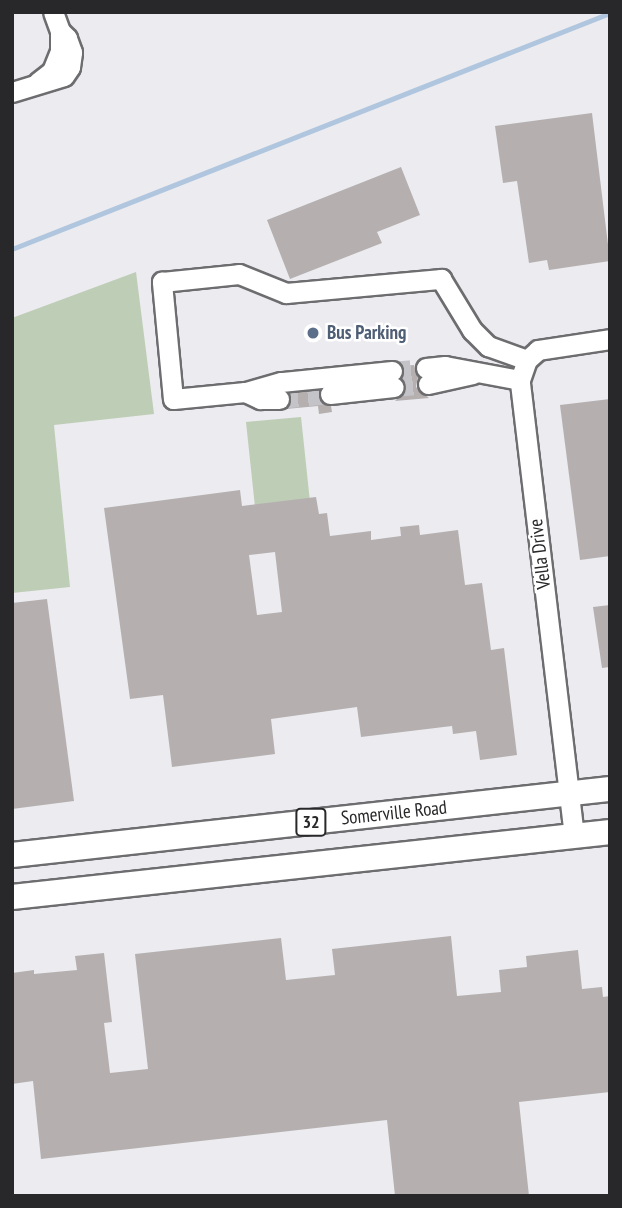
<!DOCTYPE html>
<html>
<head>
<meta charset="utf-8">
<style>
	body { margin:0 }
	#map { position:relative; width:622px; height:1208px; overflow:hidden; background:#ebebf0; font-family:"PT Sans Narrow",sans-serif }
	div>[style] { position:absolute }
	.green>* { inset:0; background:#becdb5 }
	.stream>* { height:4.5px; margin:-2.25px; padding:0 2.25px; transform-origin:2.25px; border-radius:2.25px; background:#afc6de }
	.building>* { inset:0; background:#b5b0af }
	.minor-tunnel>* { height:19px; margin-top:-9.5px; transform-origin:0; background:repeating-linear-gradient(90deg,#c4c4c8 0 19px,transparent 0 29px) }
	.roads { filter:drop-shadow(2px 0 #6d6d70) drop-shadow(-2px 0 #6d6d70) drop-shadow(0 2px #6d6d70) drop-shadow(0 -2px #6d6d70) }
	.minor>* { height:19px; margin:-9.5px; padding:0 9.5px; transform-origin:9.5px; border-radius:9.5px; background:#fff }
	.major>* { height:24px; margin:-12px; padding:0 12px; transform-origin:12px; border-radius:12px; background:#fff }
	.dots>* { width:19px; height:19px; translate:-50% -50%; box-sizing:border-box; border:4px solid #fff; border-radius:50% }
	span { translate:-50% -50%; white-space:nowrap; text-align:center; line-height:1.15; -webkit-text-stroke:5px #fff; paint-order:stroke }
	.shield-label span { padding:2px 5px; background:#fff; border:2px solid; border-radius:5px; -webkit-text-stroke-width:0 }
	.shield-label { font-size:18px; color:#28282a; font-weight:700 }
	.service-label { font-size:19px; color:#4e5e75; font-weight:700 }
	.left { translate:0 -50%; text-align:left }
	.street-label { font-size:19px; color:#28282a }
	.frame { position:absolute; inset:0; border:14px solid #28282a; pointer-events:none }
</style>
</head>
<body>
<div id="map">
	<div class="green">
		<div style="clip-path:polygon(136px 272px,154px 414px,54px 425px,70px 587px,12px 593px,12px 318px)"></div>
		<div style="clip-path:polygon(301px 417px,310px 502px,255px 507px,246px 422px)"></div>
	</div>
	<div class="stream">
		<div style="left:12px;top:249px;width:643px;rotate:-21.54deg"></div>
	</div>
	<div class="building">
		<div style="clip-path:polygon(592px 113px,610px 261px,549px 270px,547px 260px,529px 263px,517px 181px,503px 183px,495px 126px)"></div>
		<div style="clip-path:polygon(401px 167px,420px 215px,377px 232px,382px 243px,290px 279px,267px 220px)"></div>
		<div style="clip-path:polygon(414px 365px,418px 377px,416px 387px,429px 398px,395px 401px,405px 391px,403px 366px)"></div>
		<div style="clip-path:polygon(318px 391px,320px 401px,331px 406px,332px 412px,319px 414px,318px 406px,286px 409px,291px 400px,290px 393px)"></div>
		<div style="clip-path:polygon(610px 399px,610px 556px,580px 560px,560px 405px)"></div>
		<div style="clip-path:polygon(evenodd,240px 490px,242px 506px,316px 497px,319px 514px,327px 513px,330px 536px,371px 531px,371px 540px,401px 536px,400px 527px,419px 525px,420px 535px,458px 530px,465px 585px,482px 583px,491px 650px,504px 648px,517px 755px,480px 760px,476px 731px,453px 734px,452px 726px,361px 737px,357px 707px,271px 719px,275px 754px,172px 767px,163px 695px,130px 699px,104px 508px,240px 490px,275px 552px,282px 612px,257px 615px,249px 555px,275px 552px)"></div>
		<div style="clip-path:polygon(47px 599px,74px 801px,12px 809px,12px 603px)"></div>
		<div style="clip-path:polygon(610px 605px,610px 667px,602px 668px,593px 607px)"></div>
		<div style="clip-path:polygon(451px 936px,457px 996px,501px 992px,499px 970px,527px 967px,526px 956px,578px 950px,582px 989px,602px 987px,603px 997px,610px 996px,610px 1092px,519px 1102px,529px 1196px,395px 1196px,387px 1120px,41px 1159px,33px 1081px,12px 1084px,12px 973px,34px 970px,34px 974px,77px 970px,75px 956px,104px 953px,112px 1022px,104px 1023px,110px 1073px,148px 1069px,135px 954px,281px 938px,286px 980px,335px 975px,332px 949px)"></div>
	</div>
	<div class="minor-tunnel">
		<div style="left:392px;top:371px;width:34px;rotate:-5deg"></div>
		<div style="left:394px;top:387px;width:34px;rotate:-5deg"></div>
		<div style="left:279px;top:399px;width:51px;rotate:-5.6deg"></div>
	</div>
	<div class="roads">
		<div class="minor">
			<div style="left:38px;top:82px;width:18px;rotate:-38deg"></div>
			<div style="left:52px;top:71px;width:22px;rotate:-68deg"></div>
			<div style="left:60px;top:51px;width:20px;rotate:-90deg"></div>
			<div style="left:60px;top:31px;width:20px;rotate:-110deg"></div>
			<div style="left:12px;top:92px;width:54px;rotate:-17.1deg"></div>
			<div style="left:64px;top:76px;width:11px;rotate:-56deg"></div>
			<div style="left:70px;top:67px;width:15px;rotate:-82deg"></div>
			<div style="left:72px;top:52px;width:15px;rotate:-110deg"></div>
			<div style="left:67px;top:38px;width:10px;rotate:-135deg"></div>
			<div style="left:426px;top:368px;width:19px;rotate:-6deg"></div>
			<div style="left:445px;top:366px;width:76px;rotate:10.6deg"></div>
			<div style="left:392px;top:371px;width:112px;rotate:174.3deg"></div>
			<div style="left:281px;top:382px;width:37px;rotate:164deg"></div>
			<div style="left:245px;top:392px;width:72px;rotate:174.4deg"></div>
			<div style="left:173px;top:399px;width:118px;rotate:-95.4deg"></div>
			<div style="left:162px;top:282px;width:77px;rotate:-5.9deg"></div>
			<div style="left:239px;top:274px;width:51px;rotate:22deg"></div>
			<div style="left:286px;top:293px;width:156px;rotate:-5.2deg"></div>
			<div style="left:441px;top:279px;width:60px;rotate:58.7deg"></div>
			<div style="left:472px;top:330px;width:23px;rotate:45deg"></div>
			<div style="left:488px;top:346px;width:41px;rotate:19.7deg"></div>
			<div style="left:428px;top:384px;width:46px;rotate:-12.5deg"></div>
			<div style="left:245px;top:392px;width:17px;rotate:25deg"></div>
			<div style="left:260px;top:399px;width:19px"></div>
			<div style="left:330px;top:394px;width:64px;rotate:-6.2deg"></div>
			<div style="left:574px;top:836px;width:459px;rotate:-96.8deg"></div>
			<div style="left:520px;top:380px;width:21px;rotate:-71deg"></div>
			<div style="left:527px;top:360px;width:15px;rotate:-42deg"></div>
			<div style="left:538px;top:350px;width:73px;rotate:-8.7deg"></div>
		</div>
		<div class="major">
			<div style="left:12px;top:855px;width:602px;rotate:-6.3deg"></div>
			<div style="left:12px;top:897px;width:602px;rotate:-6.2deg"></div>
		</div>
	</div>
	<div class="dots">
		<div style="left:313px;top:333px;background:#5c6f8a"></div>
	</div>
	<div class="shield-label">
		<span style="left:311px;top:822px">32</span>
	</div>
	<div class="service-label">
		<span class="left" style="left:327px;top:333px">Bus Parking</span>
	</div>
	<div class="street-label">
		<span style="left:540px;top:554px;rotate:-97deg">Vella Drive</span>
		<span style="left:394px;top:813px;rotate:-6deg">Somerville Road</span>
	</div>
	<div class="frame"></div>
</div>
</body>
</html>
